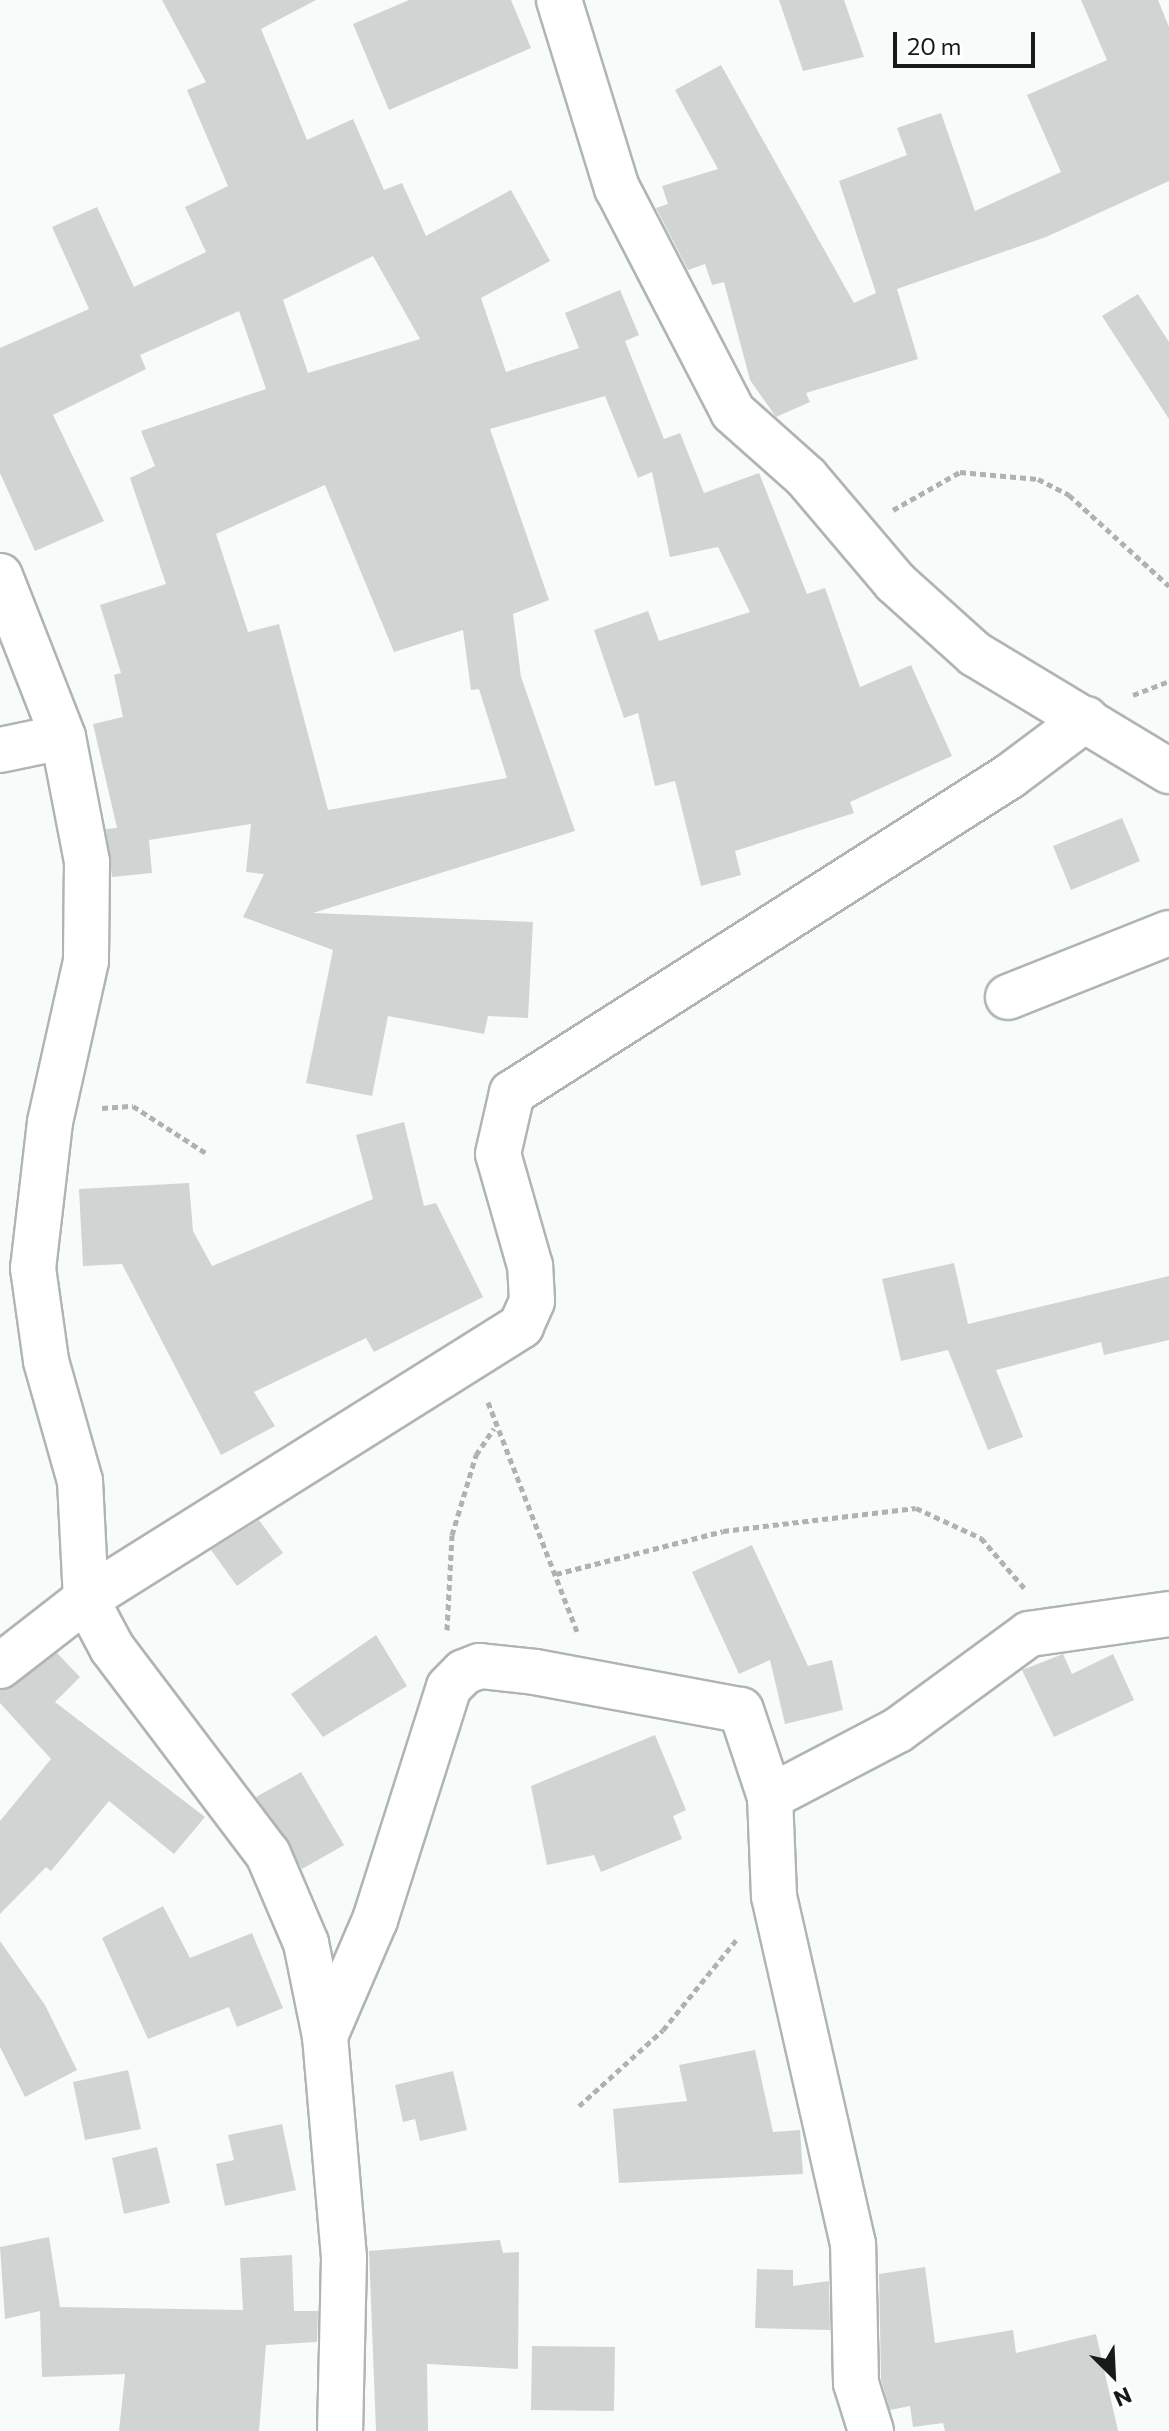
<!DOCTYPE html>
<html>
<head>
<meta charset="utf-8">
<style>
	body { margin:0 }
	#map { position:relative; width:1169px; height:2431px; overflow:hidden; background:#f7fcfa; font-family:Commissioner,sans-serif }
	div>[style] { position:absolute }
	.building>* { inset:0; background:#d0d5d3 }
	.path>* { height:5px; margin-top:-2.5px; transform-origin:0; background:repeating-linear-gradient(90deg,#afb2b1 0 6px,transparent 0 10px) }
	.roads { filter:drop-shadow(2px 0 #b0b5b3) drop-shadow(-2px 0 #b0b5b3) drop-shadow(0 2px #b0b5b3) drop-shadow(0 -2px #b0b5b3) }
	.minor>* { height:44px; margin:-22px; padding:0 22px; transform-origin:22px; border-radius:22px; background:#fff }
	span { translate:-50% -50%; white-space:nowrap; text-align:center; line-height:1.15; -webkit-text-stroke:8px #fff; paint-order:stroke }
	.north { position:absolute; left:1073px; top:2335px; width:80px; height:80px; -webkit-text-stroke:6px #fff; paint-order:stroke; rotate:156deg; font-size:22px; font-weight:700; line-height:32px; text-align:center; color:#181919 }
	.north::after { content:''; display:block; margin:auto; width:28px; height:36px; background:#181919; clip-path:polygon(50% 0,100% 100%,50% 72%,0 100%) }
	.scale { position:absolute; left:893px; top:32px; width:142px; height:36px; box-sizing:border-box; border:4px solid #181919; border-top:0; padding-left:10px; font-size:24px; line-height:28px; white-space:nowrap; color:#181919; -webkit-text-stroke:6px #fff; paint-order:stroke }
</style>
</head>
<body>
<div id="map">
	<div class="building">
		<div style="clip-path:polygon(evenodd,162px 0,316px 0,261px 29px,307px 140px,353px 119px,384px 190px,402px 183px,426px 236px,511px 190px,550px 261px,481px 298px,506px 372px,579px 348px,565px 313px,620px 290px,639px 335px,625px 341px,664px 439px,680px 433px,704px 493px,759px 473px,807px 594px,825px 588px,860px 687px,911px 665px,952px 756px,850px 802px,854px 813px,735px 851px,741px 875px,701px 886px,675px 781px,655px 786px,638px 713px,624px 718px,594px 630px,648px 611px,659px 641px,750px 612px,718px 547px,670px 557px,652px 472px,638px 478px,605px 396px,490px 429px,549px 600px,513px 614px,521px 677px,575px 831px,313px 913px,533px 922px,528px 1018px,488px 1016px,484px 1034px,388px 1016px,372px 1096px,306px 1083px,333px 950px,243px 917px,264px 874px,246px 872px,251px 824px,149px 840px,152px 873px,112px 877px,106px 829px,117px 828px,93px 724px,123px 717px,114px 675px,121px 673px,100px 605px,166px 584px,130px 478px,155px 466px,141px 431px,266px 389px,239px 311px,140px 355px,146px 369px,53px 415px,104px 521px,35px 551px,0 473px,0 348px,89px 309px,52px 227px,97px 207px,134px 287px,206px 252px,185px 207px,228px 186px,187px 90px,206px 82px,162px 0,373px 256px,420px 339px,308px 373px,283px 300px,373px 256px,162px 0,325px 485px,394px 652px,463px 630px,471px 690px,479px 689px,507px 778px,328px 810px,279px 624px,248px 632px,216px 534px,325px 485px)"></div>
		<div style="clip-path:polygon(409px 0,511px 0,531px 48px,389px 110px,353px 24px)"></div>
		<div style="clip-path:polygon(779px 0,844px 0,864px 57px,803px 71px)"></div>
		<div style="clip-path:polygon(1081px 0,1158px 0,1169px 27px,1169px 181px,1046px 237px,897px 289px,918px 359px,806px 393px,810px 402px,776px 417px,750px 380px,724px 282px,712px 285px,705px 264px,688px 270px,656px 208px,668px 204px,662px 186px,718px 169px,675px 90px,721px 65px,854px 303px,876px 293px,839px 181px,907px 155px,897px 128px,941px 113px,975px 211px,1061px 172px,1027px 95px,1107px 60px)"></div>
		<div style="clip-path:polygon(1138px 294px,1169px 342px,1169px 419px,1102px 316px)"></div>
		<div style="clip-path:polygon(1122px 818px,1140px 861px,1071px 890px,1053px 846px)"></div>
		<div style="clip-path:polygon(404px 1122px,424px 1206px,436px 1203px,483px 1297px,374px 1352px,366px 1338px,254px 1392px,275px 1426px,221px 1455px,122px 1264px,83px 1266px,79px 1189px,189px 1183px,193px 1231px,212px 1266px,373px 1199px,356px 1135px)"></div>
		<div style="clip-path:polygon(954px 1263px,968px 1324px,1169px 1276px,1169px 1340px,1104px 1355px,1101px 1342px,996px 1370px,1023px 1437px,988px 1450px,948px 1350px,901px 1361px,882px 1279px)"></div>
		<div style="clip-path:polygon(259px 1520px,283px 1553px,237px 1586px,211px 1550px)"></div>
		<div style="clip-path:polygon(752px 1545px,808px 1666px,832px 1660px,843px 1710px,785px 1724px,770px 1660px,739px 1674px,692px 1572px)"></div>
		<div style="clip-path:polygon(376px 1635px,407px 1686px,323px 1737px,291px 1694px)"></div>
		<div style="clip-path:polygon(57px 1653px,80px 1677px,55px 1702px,205px 1817px,174px 1854px,109px 1801px,51px 1871px,46px 1867px,0 1914px,0 1821px,51px 1759px,0 1703px,0 1690px)"></div>
		<div style="clip-path:polygon(1063px 1654px,1072px 1674px,1113px 1654px,1134px 1700px,1054px 1737px,1022px 1670px)"></div>
		<div style="clip-path:polygon(655px 1735px,686px 1810px,673px 1816px,682px 1839px,601px 1872px,594px 1855px,547px 1865px,531px 1786px)"></div>
		<div style="clip-path:polygon(301px 1772px,344px 1845px,302px 1869px,256px 1797px)"></div>
		<div style="clip-path:polygon(163px 1906px,190px 1958px,252px 1933px,283px 2008px,237px 2027px,229px 2007px,148px 2039px,102px 1938px)"></div>
		<div style="clip-path:polygon(0 1941px,45px 2005px,77px 2070px,25px 2097px,0 2047px)"></div>
		<div style="clip-path:polygon(755px 2050px,773px 2132px,800px 2130px,803px 2174px,619px 2183px,613px 2109px,687px 2101px,679px 2065px)"></div>
		<div style="clip-path:polygon(128px 2070px,141px 2129px,85px 2140px,73px 2082px)"></div>
		<div style="clip-path:polygon(453px 2071px,467px 2130px,420px 2141px,415px 2119px,403px 2122px,395px 2085px)"></div>
		<div style="clip-path:polygon(282px 2124px,296px 2190px,225px 2206px,216px 2164px,234px 2160px,228px 2135px)"></div>
		<div style="clip-path:polygon(157px 2147px,170px 2203px,124px 2214px,112px 2158px)"></div>
		<div style="clip-path:polygon(49px 2237px,60px 2307px,243px 2310px,240px 2258px,292px 2255px,294px 2311px,318px 2311px,317px 2342px,266px 2345px,259px 2431px,119px 2431px,125px 2374px,42px 2377px,40px 2311px,5px 2319px,0 2247px)"></div>
		<div style="clip-path:polygon(500px 2240px,503px 2253px,519px 2252px,518px 2369px,427px 2364px,428px 2431px,376px 2431px,369px 2251px)"></div>
		<div style="clip-path:polygon(925px 2267px,935px 2343px,1013px 2330px,1016px 2353px,1096px 2334px,1118px 2431px,945px 2431px,943px 2423px,913px 2427px,910px 2406px,890px 2410px,881px 2379px,879px 2274px)"></div>
		<div style="clip-path:polygon(757px 2269px,793px 2270px,793px 2286px,829px 2281px,830px 2330px,755px 2328px)"></div>
		<div style="clip-path:polygon(532px 2346px,615px 2347px,614px 2411px,531px 2410px)"></div>
	</div>
	<div class="path">
		<div style="left:893px;top:510px;width:77px;rotate:-29.6deg"></div>
		<div style="left:960px;top:472px;width:78px;rotate:5.1deg"></div>
		<div style="left:1038px;top:479px;width:35px;rotate:27deg"></div>
		<div style="left:1069px;top:495px;width:135px;rotate:42.3deg"></div>
		<div style="left:1133px;top:695px;width:39px;rotate:-21deg"></div>
		<div style="left:102px;top:1108px;width:31px;rotate:-4deg"></div>
		<div style="left:133px;top:1106px;width:87px;rotate:32.8deg"></div>
		<div style="left:488px;top:1402px;width:249px;rotate:68.8deg"></div>
		<div style="left:556px;top:1574px;width:172px;rotate:-14.4deg"></div>
		<div style="left:723px;top:1531px;width:194px;rotate:-6.8deg"></div>
		<div style="left:916px;top:1508px;width:72px;rotate:24.8deg"></div>
		<div style="left:981px;top:1538px;width:69px;rotate:49.1deg"></div>
		<div style="left:447px;top:1630px;width:95px;rotate:-87deg"></div>
		<div style="left:452px;top:1535px;width:84px;rotate:-73.3deg"></div>
		<div style="left:476px;top:1455px;width:32px;rotate:-56deg"></div>
		<div style="left:579px;top:2106px;width:113px;rotate:-42.1deg"></div>
		<div style="left:663px;top:2030px;width:117px;rotate:-50.9deg"></div>
	</div>
	<div class="roads">
		<div class="minor">
			<div style="left:559px;top:0;width:197px;rotate:72.9deg"></div>
			<div style="left:617px;top:188px;width:252px;rotate:62.6deg"></div>
			<div style="left:733px;top:412px;width:98px;rotate:41.7deg"></div>
			<div style="left:806px;top:477px;width:138px;rotate:49.7deg"></div>
			<div style="left:895px;top:582px;width:108px;rotate:42deg"></div>
			<div style="left:975px;top:654px;width:227px;rotate:31.1deg"></div>
			<div style="left:0;top:576px;width:173px;rotate:68.6deg"></div>
			<div style="left:63px;top:737px;width:127px;rotate:79.1deg"></div>
			<div style="left:87px;top:862px;width:99px;rotate:90.6deg"></div>
			<div style="left:86px;top:961px;width:165px;rotate:102.6deg"></div>
			<div style="left:50px;top:1122px;width:147px;rotate:96.6deg"></div>
			<div style="left:33px;top:1268px;width:94px;rotate:82deg"></div>
			<div style="left:46px;top:1361px;width:125px;rotate:74.2deg"></div>
			<div style="left:80px;top:1481px;width:118px;rotate:87.1deg"></div>
			<div style="left:86px;top:1599px;width:55px;rotate:62deg"></div>
			<div style="left:112px;top:1648px;width:258px;rotate:52.9deg"></div>
			<div style="left:268px;top:1854px;width:97px;rotate:66.9deg"></div>
			<div style="left:306px;top:1943px;width:95px;rotate:78.5deg"></div>
			<div style="left:325px;top:2036px;width:223px;rotate:85.1deg"></div>
			<div style="left:344px;top:2258px;width:173px;rotate:91.3deg"></div>
			<div style="left:0;top:750px;width:64px;rotate:-11.7deg"></div>
			<div style="left:1008px;top:997px;width:173px;rotate:-21.7deg"></div>
			<div style="left:0;top:1666px;width:109px;rotate:-37.9deg"></div>
			<div style="left:86px;top:1599px;width:514px;rotate:-32.11deg"></div>
			<div style="left:521px;top:1326px;width:27px;rotate:-66deg"></div>
			<div style="left:532px;top:1301px;width:35px;rotate:-93deg"></div>
			<div style="left:530px;top:1266px;width:116px;rotate:-105.9deg"></div>
			<div style="left:498px;top:1154px;width:63px;rotate:-77.1deg"></div>
			<div style="left:512px;top:1093px;width:590px;rotate:-32.48deg"></div>
			<div style="left:1010px;top:776px;width:95px;rotate:-36.9deg"></div>
			<div style="left:325px;top:2036px;width:126px;rotate:-66.7deg"></div>
			<div style="left:375px;top:1920px;width:244px;rotate:-72.4deg"></div>
			<div style="left:449px;top:1687px;width:21px;rotate:-45deg"></div>
			<div style="left:464px;top:1672px;width:17px;rotate:-21deg"></div>
			<div style="left:480px;top:1666px;width:55px;rotate:6.2deg"></div>
			<div style="left:535px;top:1672px;width:209px;rotate:10.5deg"></div>
			<div style="left:741px;top:1710px;width:92px;rotate:71.6deg"></div>
			<div style="left:871px;top:2431px;width:50px;rotate:-107.4deg"></div>
			<div style="left:856px;top:2383px;width:139px;rotate:-91.2deg"></div>
			<div style="left:853px;top:2244px;width:357px;rotate:-102.8deg"></div>
			<div style="left:774px;top:1896px;width:99px;rotate:-92.3deg"></div>
			<div style="left:770px;top:1797px;width:144px;rotate:-27.6deg"></div>
			<div style="left:898px;top:1730px;width:162px;rotate:-36.2deg"></div>
			<div style="left:1029px;top:1634px;width:141px;rotate:-8.1deg"></div>
		</div>
	</div>
	<div class="north">N</div>
	<div class="scale">20 m</div>
</div>
</body>
</html>
